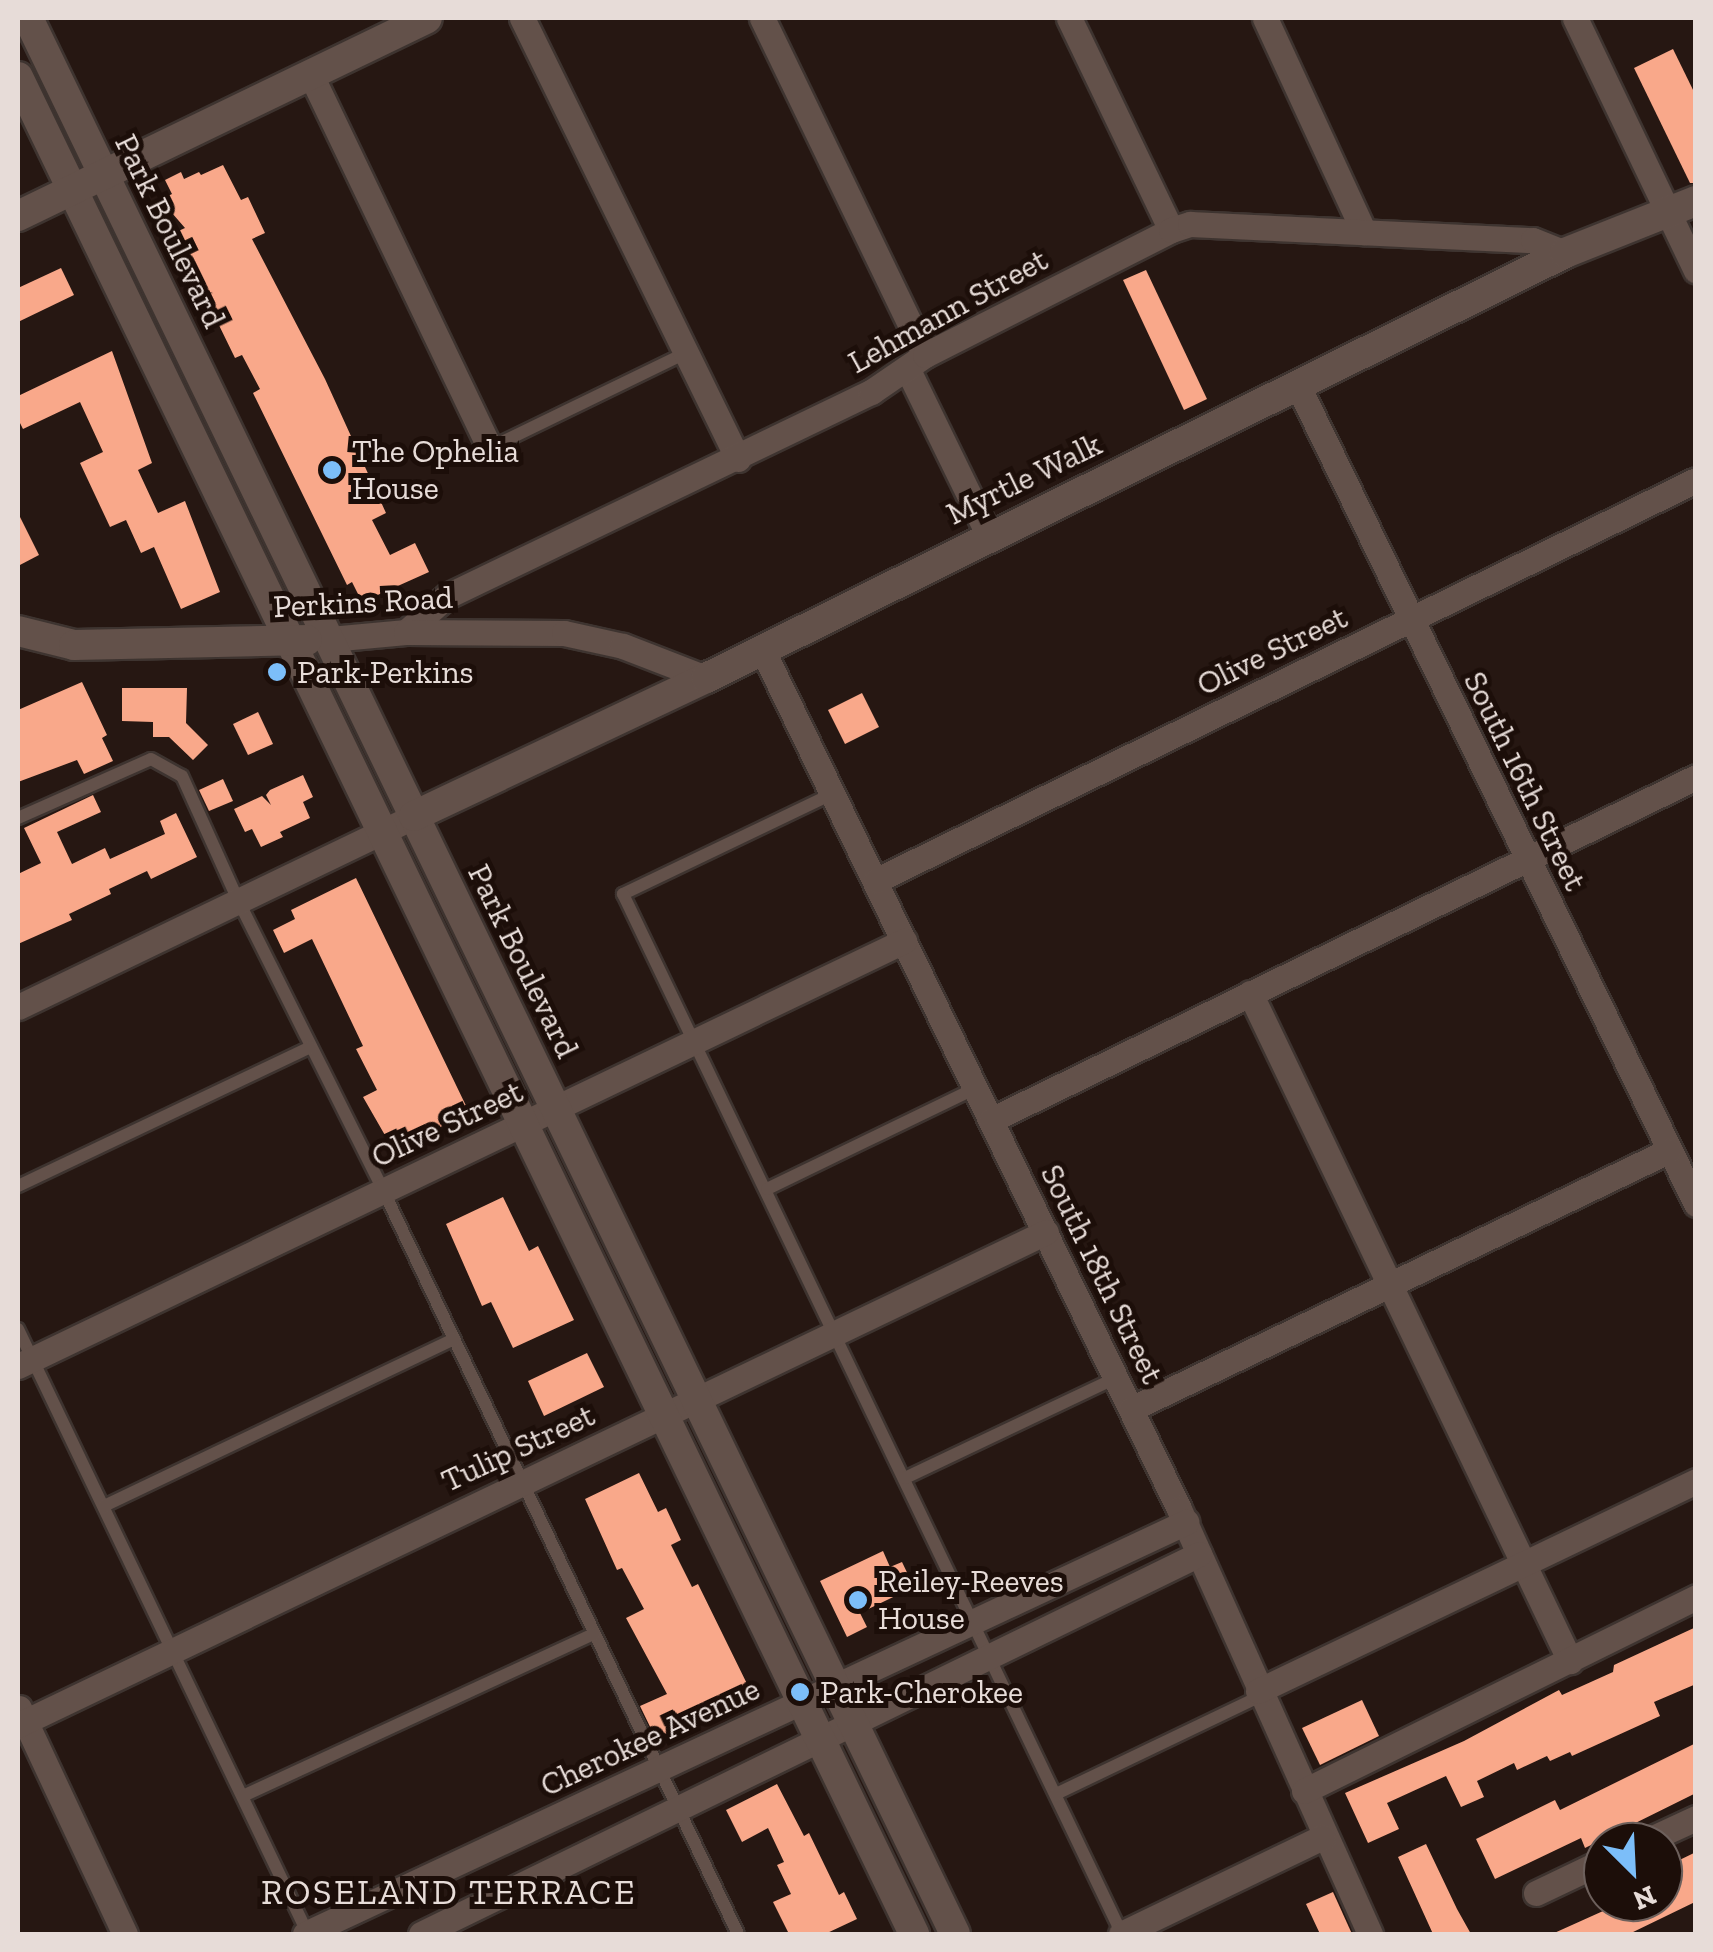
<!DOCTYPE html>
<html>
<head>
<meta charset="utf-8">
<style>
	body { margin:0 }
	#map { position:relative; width:1713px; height:1952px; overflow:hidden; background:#261712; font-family:"Zilla Slab",serif }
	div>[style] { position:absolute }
	.building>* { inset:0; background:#f9a88a }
	.roads { filter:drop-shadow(2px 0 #3e3430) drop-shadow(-2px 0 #3e3430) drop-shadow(0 2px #3e3430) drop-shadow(0 -2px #3e3430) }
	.service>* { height:12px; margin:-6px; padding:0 6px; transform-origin:6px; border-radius:6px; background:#63514a }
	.minor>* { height:25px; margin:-12.5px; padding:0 12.5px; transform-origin:12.5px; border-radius:12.5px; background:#63514a }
	.tertiary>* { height:30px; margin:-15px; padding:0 15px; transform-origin:15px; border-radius:15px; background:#63514a }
	.dots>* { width:28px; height:28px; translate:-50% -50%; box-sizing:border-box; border:5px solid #1c0e09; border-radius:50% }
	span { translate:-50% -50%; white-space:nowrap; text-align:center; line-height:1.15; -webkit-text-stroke:10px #1c0e09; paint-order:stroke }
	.street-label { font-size:32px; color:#e7dcd8 }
	.poi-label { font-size:32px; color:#e7dcd8 }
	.left { translate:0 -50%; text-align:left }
	.neighbourhood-label { font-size:35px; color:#e7dcd8; letter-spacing:2.5px }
	.frame { position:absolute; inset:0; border:20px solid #e7dcd8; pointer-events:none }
	.north { position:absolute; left:1583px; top:1822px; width:100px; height:100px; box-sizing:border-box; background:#1c0e09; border:2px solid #6d605c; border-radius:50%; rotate:156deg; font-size:28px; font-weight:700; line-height:40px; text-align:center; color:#e7dcd8 }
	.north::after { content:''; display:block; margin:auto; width:35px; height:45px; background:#7cbef9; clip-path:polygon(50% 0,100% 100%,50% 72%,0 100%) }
</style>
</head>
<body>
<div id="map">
	<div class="building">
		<div style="clip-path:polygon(1673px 49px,1696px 96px,1696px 183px,1690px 183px,1634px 68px)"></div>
		<div style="clip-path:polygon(223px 165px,241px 200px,248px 197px,265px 233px,252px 239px,325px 379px,386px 513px,372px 520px,390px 555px,415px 543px,429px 572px,362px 602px,352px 582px,347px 585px,253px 393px,260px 389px,242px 355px,235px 358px,174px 233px,185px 228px,172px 213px,168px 196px,172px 194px,165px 180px,181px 172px,184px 179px,199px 172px,201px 175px)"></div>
		<div style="clip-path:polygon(61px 268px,74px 295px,18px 322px,18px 288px)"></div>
		<div style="clip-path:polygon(1146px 270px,1207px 399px,1184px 410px,1123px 280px)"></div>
		<div style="clip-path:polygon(112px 351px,152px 463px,138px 470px,158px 513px,185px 501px,220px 592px,181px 609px,154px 547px,141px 553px,126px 520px,110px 527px,80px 463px,103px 452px,80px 402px,23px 429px,18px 419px,18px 396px)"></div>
		<div style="clip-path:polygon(18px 513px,39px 555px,18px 566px)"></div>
		<div style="clip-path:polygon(82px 682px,107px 735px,102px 738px,113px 761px,84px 774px,77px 760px,18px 782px,18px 710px)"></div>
		<div style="clip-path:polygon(122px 688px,187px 688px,186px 723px,208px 745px,193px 760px,169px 737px,153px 737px,153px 722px,122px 721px)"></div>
		<div style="clip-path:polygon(862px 693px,879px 727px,845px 744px,828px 710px)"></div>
		<div style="clip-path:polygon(258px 712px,273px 744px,248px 755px,233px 724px)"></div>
		<div style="clip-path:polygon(303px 775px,313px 797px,303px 802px,310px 818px,280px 832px,283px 837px,261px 847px,252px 829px,245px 832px,234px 809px,262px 796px,271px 805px,266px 795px,270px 790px)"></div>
		<div style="clip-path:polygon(223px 779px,233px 801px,209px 811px,199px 790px)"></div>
		<div style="clip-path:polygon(93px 795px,101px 812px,57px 832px,72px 864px,105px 848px,110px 859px,165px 834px,160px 821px,176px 813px,197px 857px,151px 879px,147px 871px,109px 889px,111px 894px,69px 914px,72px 920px,18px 944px,18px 874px,41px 863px,24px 828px)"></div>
		<div style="clip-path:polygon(356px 878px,470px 1114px,402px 1144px,396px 1132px,386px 1137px,363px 1097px,377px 1090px,356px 1049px,363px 1046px,312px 939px,284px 953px,273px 930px,295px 919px,291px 910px)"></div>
		<div style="clip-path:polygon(503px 1197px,529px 1251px,538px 1246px,574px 1320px,513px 1348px,491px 1302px,482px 1306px,446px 1224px)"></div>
		<div style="clip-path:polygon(587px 1353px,604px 1387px,544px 1416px,528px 1381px)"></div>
		<div style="clip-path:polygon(639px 1473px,658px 1512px,666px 1508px,681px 1540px,671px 1545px,692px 1587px,698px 1584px,752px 1694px,656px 1739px,640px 1706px,667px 1694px,626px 1618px,644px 1609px,622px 1568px,617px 1570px,585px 1499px)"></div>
		<div style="clip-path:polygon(883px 1551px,890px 1567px,902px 1562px,914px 1587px,860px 1613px,867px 1627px,847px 1637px,820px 1581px)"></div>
		<div style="clip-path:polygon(1696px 1627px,1696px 1684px,1654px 1702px,1660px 1716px,1572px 1756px,1570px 1752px,1550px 1761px,1547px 1756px,1517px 1770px,1514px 1763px,1477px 1781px,1484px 1797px,1461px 1807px,1446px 1776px,1387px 1803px,1399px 1829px,1368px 1843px,1345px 1793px,1464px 1741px,1559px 1690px,1562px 1695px,1613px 1672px,1614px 1665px)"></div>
		<div style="clip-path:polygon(1362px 1700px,1379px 1736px,1320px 1765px,1302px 1728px)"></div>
		<div style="clip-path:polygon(1696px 1743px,1696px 1793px,1585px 1848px,1581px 1838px,1495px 1879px,1476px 1839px,1555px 1800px,1560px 1810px)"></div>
		<div style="clip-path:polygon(777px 1784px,804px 1836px,809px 1833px,839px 1895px,844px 1892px,857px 1919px,825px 1934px,789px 1934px,773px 1902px,791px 1894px,777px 1865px,784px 1862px,768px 1828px,742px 1842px,726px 1810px)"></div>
		<div style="clip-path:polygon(1426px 1844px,1457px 1909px,1471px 1934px,1433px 1934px,1398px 1857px)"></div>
		<div style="clip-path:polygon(1696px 1852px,1695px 1902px,1629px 1934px,1552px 1934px,1612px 1907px,1610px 1902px,1663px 1902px,1663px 1868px)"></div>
		<div style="clip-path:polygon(1333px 1892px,1352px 1934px,1320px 1934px,1306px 1904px)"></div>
	</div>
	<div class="roads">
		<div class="service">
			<div style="left:490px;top:448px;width:216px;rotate:-25.9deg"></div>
			<div style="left:834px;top:793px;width:234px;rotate:154.4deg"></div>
			<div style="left:623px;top:894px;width:1154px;rotate:64.37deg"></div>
			<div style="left:18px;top:818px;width:145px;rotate:-23.9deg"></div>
			<div style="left:151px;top:759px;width:35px;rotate:29deg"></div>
			<div style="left:182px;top:776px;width:136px;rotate:65.7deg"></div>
			<div style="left:238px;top:900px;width:324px;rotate:63.4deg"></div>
			<div style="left:383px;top:1190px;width:824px;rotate:64.49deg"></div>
			<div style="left:18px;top:1186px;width:324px;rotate:-25.4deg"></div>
			<div style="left:767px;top:1189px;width:232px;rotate:-25.8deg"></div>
			<div style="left:18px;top:1329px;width:671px;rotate:64.39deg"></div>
			<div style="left:905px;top:1478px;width:233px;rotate:-25.4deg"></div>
			<div style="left:104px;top:1506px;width:388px;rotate:-25.5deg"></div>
			<div style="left:1056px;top:1794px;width:227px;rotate:-25.6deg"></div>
			<div style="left:243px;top:1796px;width:387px;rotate:-24.8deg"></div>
		</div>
		<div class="minor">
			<div style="left:522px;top:18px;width:491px;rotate:63.9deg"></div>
			<div style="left:762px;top:18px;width:374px;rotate:64.2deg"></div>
			<div style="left:1069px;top:18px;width:235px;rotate:64.3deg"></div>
			<div style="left:1265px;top:18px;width:236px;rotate:65.2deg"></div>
			<div style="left:1575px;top:18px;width:280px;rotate:64.4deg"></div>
			<div style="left:310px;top:73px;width:416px;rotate:64.4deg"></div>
			<div style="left:908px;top:370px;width:182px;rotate:64deg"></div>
			<div style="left:1297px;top:384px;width:912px;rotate:64.05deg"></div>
			<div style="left:406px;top:632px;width:55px;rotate:-41.3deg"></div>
			<div style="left:447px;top:596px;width:471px;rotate:-25.7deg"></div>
			<div style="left:871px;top:392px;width:65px;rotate:-34.4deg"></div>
			<div style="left:925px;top:355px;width:276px;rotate:-26.9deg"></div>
			<div style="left:1171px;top:230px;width:20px;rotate:-18deg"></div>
			<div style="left:1190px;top:224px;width:343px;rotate:2.7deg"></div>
			<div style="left:1533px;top:240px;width:35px;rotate:22deg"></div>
			<div style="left:330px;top:639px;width:76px;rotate:-5.3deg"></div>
			<div style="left:406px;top:632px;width:158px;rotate:0.4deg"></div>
			<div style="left:564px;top:633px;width:60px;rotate:12.4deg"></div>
			<div style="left:623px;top:646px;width:89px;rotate:21.1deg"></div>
			<div style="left:762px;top:649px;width:956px;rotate:64.13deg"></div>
			<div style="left:1179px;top:1509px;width:466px;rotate:65.8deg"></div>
			<div style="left:877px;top:880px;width:911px;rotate:-26.03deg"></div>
			<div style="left:1250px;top:993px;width:741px;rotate:64.4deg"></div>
			<div style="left:18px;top:1007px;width:440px;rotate:-25.7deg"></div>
			<div style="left:991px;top:1120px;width:784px;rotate:-25.94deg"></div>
			<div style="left:18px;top:1366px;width:983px;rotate:-25.63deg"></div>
			<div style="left:1131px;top:1409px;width:596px;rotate:-25.66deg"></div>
			<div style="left:1258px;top:1691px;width:486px;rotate:-25.6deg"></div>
			<div style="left:19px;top:1708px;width:250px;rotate:64.9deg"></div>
			<div style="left:18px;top:1725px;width:1140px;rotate:-25.62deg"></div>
			<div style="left:1304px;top:1791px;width:437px;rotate:-26.3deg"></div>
			<div style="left:1644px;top:1842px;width:57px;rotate:-24.8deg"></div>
			<div style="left:1536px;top:1893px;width:74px;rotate:-25.5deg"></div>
			<div style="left:305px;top:1934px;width:973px;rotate:-25.06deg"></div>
			<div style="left:421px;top:1934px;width:866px;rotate:-26.03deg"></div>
			<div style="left:1121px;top:1934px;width:224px;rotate:-25.7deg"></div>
		</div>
		<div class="tertiary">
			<div style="left:28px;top:18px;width:2128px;rotate:64.18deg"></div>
			<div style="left:18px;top:77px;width:2062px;rotate:64.24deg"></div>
			<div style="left:18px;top:216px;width:454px;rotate:-25.8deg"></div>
			<div style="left:18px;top:631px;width:58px;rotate:14deg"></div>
			<div style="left:74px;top:645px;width:233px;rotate:-1.2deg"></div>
			<div style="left:414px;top:816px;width:323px;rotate:-25.3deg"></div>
			<div style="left:706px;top:678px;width:958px;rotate:-26.32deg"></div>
			<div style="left:1565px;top:253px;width:141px;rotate:-21.7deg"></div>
		</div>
	</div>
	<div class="dots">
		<div style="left:332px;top:470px;background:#7cbef9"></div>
		<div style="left:277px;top:672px;background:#7cbef9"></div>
		<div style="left:858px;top:1600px;background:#7cbef9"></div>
		<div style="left:800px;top:1692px;background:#7cbef9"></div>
	</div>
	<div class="street-label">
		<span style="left:170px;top:231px;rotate:64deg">Park Boulevard</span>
		<span style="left:948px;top:311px;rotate:-29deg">Lehmann Street</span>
		<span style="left:1024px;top:479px;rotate:-26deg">Myrtle Walk</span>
		<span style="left:363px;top:602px;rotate:-3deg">Perkins Road</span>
		<span style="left:1272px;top:651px;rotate:-26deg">Olive Street</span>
		<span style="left:1525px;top:781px;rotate:64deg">South 16th Street</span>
		<span style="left:523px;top:961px;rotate:64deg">Park Boulevard</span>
		<span style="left:447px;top:1124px;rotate:-25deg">Olive Street</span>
		<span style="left:1102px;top:1274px;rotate:64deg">South 18th Street</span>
		<span style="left:518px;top:1448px;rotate:-25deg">Tulip Street</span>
		<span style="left:650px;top:1737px;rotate:-25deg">Cherokee Avenue</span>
	</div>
	<div class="poi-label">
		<span class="left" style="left:352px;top:470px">The Ophelia<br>House</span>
		<span class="left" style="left:297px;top:672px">Park-Perkins</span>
		<span class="left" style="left:878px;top:1600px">Reiley-Reeves<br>House</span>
		<span class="left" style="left:820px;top:1692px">Park-Cherokee</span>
	</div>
	<div class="neighbourhood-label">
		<span style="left:449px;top:1892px">ROSELAND TERRACE</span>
	</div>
	<div class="frame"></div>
	<div class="north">N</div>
</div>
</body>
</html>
